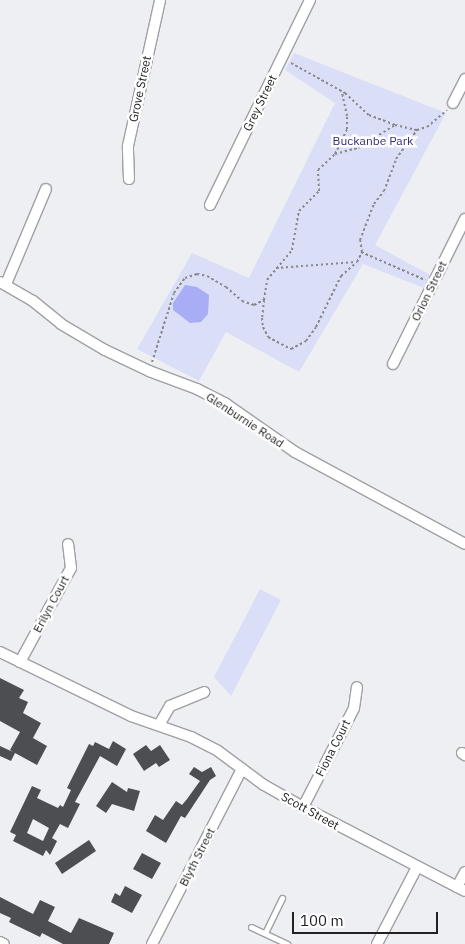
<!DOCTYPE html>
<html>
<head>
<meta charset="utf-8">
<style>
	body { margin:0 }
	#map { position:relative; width:465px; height:944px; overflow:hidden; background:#eeeff3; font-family:"IBM Plex Sans",sans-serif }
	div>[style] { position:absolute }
	.green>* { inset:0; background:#dbdef7 }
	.water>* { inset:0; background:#a8adf5 }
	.building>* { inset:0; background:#4d4e51 }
	.path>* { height:2px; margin-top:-1px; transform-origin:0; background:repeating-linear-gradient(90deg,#88888b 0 2.5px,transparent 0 5px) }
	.roads { filter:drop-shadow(1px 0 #9fa0a4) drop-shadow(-1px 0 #9fa0a4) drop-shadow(0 1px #9fa0a4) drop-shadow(0 -1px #9fa0a4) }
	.service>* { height:5px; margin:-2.5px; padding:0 2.5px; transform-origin:2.5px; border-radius:2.5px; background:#fff }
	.minor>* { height:10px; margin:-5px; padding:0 5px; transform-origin:5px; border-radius:5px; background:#fff }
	span { translate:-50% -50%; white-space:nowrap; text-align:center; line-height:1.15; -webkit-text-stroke:5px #fff; paint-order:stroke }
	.street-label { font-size:12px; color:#212123 }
	.park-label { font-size:12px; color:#332d7e }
	.scale { position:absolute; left:292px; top:912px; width:146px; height:22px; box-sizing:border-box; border:2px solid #212123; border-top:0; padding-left:6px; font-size:15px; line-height:18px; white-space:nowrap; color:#212123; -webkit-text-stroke:4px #fff; paint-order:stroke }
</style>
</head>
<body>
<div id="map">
	<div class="green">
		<div style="clip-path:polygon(294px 53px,446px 113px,375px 245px,430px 275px,424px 288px,363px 264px,299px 372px,226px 332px,199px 381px,137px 349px,192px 253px,249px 278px,335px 103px,285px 70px)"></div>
		<div style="clip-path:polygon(260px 589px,281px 600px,231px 696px,214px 677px)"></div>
	</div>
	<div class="water">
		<div style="clip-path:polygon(185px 285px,197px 287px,209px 295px,208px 314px,201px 322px,190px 323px,173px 310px,173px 303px)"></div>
	</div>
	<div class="building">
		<div style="clip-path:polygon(0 678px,24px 690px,19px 698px,28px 702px,23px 713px,41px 723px,33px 738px,47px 746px,37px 765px,15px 753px,11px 761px,0 756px,0 746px,13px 752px,10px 750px,20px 732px,0 721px)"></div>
		<div style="clip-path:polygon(evenodd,113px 741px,126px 749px,117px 766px,100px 756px,75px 802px,80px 804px,68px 828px,60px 824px,52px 838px,57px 841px,50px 855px,46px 850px,43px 856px,13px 841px,16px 835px,10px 832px,32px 786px,41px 790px,37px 798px,58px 808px,60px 805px,63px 807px,71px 790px,67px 788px,89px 744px,93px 746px,95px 742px,109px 749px,113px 741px,33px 819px,49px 828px,43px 841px,27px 833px,33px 819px)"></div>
		<div style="clip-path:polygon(146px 745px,151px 751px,160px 745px,170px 760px,159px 767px,156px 763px,144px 771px,133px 754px)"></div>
		<div style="clip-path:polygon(194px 767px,202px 772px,211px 767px,216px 776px,210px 780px,185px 818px,181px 816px,166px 843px,146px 831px,155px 815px,163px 820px,176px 801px,182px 805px,187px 799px,200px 781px,189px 774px)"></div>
		<div style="clip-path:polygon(112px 782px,127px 792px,128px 788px,140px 791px,134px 811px,112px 804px,106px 813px,96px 806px)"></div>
		<div style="clip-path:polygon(89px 840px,96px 851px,62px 874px,55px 863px)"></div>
		<div style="clip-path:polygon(142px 853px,161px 863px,152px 879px,133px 869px)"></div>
		<div style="clip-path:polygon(125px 886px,142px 895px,132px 913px,111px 902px,115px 893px,120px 896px)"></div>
		<div style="clip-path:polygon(0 897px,33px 914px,40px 900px,55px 907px,48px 921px,71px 933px,79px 918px,114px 933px,109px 944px,63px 944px,42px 933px,40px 937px,9px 922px,11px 918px,0 913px)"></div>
	</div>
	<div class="path">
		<div style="left:291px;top:63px;width:62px;rotate:29.1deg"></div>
		<div style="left:345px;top:93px;width:33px;rotate:43deg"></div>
		<div style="left:369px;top:115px;width:28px;rotate:21deg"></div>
		<div style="left:335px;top:154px;width:28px;rotate:-64deg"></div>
		<div style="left:347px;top:129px;width:13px;rotate:-90deg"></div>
		<div style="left:347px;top:116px;width:25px;rotate:-102deg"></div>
		<div style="left:361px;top:252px;width:70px;rotate:23.6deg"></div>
		<div style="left:276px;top:268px;width:80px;rotate:-4.3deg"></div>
		<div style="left:264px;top:300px;width:18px;rotate:96deg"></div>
		<div style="left:262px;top:318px;width:9px;rotate:84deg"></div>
		<div style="left:263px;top:327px;width:11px;rotate:63deg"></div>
		<div style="left:268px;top:337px;width:26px;rotate:28deg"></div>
		<div style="left:291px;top:349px;width:17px;rotate:-28deg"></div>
		<div style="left:306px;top:341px;width:17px;rotate:-54deg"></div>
		<div style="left:316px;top:327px;width:57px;rotate:-63.9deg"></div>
		<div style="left:341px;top:276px;width:21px;rotate:-41deg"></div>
		<div style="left:357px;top:262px;width:11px;rotate:-63deg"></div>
		<div style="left:362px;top:252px;width:12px;rotate:-99deg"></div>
		<div style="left:360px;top:240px;width:39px;rotate:-69deg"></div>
		<div style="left:374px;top:204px;width:16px;rotate:-52deg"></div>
		<div style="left:384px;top:191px;width:34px;rotate:-69deg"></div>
		<div style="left:396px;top:159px;width:36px;rotate:-54deg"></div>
		<div style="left:152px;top:362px;width:72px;rotate:-72.3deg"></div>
		<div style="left:174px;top:293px;width:19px;rotate:-54deg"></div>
		<div style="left:185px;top:278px;width:13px;rotate:-18deg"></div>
		<div style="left:197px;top:274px;width:10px;rotate:11deg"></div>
		<div style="left:207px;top:276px;width:22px;rotate:30deg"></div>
		<div style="left:226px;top:287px;width:21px;rotate:41deg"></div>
		<div style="left:242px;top:301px;width:13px;rotate:18deg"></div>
		<div style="left:254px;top:305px;width:11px;rotate:-27deg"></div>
		<div style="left:264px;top:300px;width:20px;rotate:-81deg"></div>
		<div style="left:267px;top:280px;width:39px;rotate:-50deg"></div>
		<div style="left:292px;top:250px;width:40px;rotate:-80deg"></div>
		<div style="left:299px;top:211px;width:28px;rotate:-45deg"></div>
		<div style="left:319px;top:191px;width:21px;rotate:-93deg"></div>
		<div style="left:318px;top:170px;width:23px;rotate:-43deg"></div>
		<div style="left:335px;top:154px;width:24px;rotate:-15deg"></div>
		<div style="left:358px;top:148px;width:44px;rotate:-31.9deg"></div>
		<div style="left:395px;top:125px;width:23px;rotate:13deg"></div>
		<div style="left:417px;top:130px;width:10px;rotate:-17deg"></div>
		<div style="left:427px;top:127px;width:26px;rotate:-40deg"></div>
	</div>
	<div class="roads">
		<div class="service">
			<div style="left:251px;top:927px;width:40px;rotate:25deg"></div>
			<div style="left:265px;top:933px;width:39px;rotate:-64deg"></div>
		</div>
		<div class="minor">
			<div style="left:453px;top:103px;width:27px;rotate:-63deg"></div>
			<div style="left:129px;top:179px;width:33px;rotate:-92deg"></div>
			<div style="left:128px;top:146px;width:149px;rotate:-77.6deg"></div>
			<div style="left:210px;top:205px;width:228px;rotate:-64deg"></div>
			<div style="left:0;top:282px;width:38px;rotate:30deg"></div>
			<div style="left:33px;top:301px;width:36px;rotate:39deg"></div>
			<div style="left:61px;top:324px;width:51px;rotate:30.6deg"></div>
			<div style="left:105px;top:350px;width:49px;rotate:25.5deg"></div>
			<div style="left:149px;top:371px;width:51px;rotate:20.6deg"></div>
			<div style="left:197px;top:389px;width:33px;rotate:27deg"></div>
			<div style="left:226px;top:404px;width:84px;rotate:34.8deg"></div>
			<div style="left:295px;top:452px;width:193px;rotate:28.4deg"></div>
			<div style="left:6px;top:284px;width:103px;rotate:-67.2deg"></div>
			<div style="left:393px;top:364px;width:162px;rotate:-63.6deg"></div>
			<div style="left:0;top:652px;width:146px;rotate:26deg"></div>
			<div style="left:131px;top:716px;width:64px;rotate:19.3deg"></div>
			<div style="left:191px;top:737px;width:30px;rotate:27deg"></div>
			<div style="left:218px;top:751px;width:57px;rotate:36.5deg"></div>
			<div style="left:264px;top:785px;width:45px;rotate:29.4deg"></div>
			<div style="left:303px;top:807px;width:182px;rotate:27.4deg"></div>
			<div style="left:20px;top:662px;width:107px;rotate:-61.5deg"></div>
			<div style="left:71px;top:568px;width:24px;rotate:-97deg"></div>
			<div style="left:159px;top:725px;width:22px;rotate:-60deg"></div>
			<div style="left:170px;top:706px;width:37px;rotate:-22deg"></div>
			<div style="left:462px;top:753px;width:4px;rotate:34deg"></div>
			<div style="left:303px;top:807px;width:111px;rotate:-62.7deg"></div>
			<div style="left:354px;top:708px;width:21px;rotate:-82deg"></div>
			<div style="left:457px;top:887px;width:17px;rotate:-62deg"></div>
			<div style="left:0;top:942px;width:4px;rotate:27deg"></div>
			<div style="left:152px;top:944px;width:197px;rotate:-62.8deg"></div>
			<div style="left:377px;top:944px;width:87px;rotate:-62.5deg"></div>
		</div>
	</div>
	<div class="street-label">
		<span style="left:140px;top:89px;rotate:-78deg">Grove Street</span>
		<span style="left:260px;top:103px;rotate:-64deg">Grey Street</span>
		<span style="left:429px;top:291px;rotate:-64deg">Orion Street</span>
		<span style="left:245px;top:420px;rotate:33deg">Glenburnie Road</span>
		<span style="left:51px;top:604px;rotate:-62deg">Erilyn Court</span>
		<span style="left:333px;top:748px;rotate:-63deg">Fiona Court</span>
		<span style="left:310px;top:811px;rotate:29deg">Scott Street</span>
		<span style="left:197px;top:857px;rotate:-63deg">Blyth Street</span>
	</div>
	<div class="park-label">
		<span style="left:373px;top:141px">Buckanbe Park</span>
	</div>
	<div class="scale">100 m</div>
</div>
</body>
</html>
